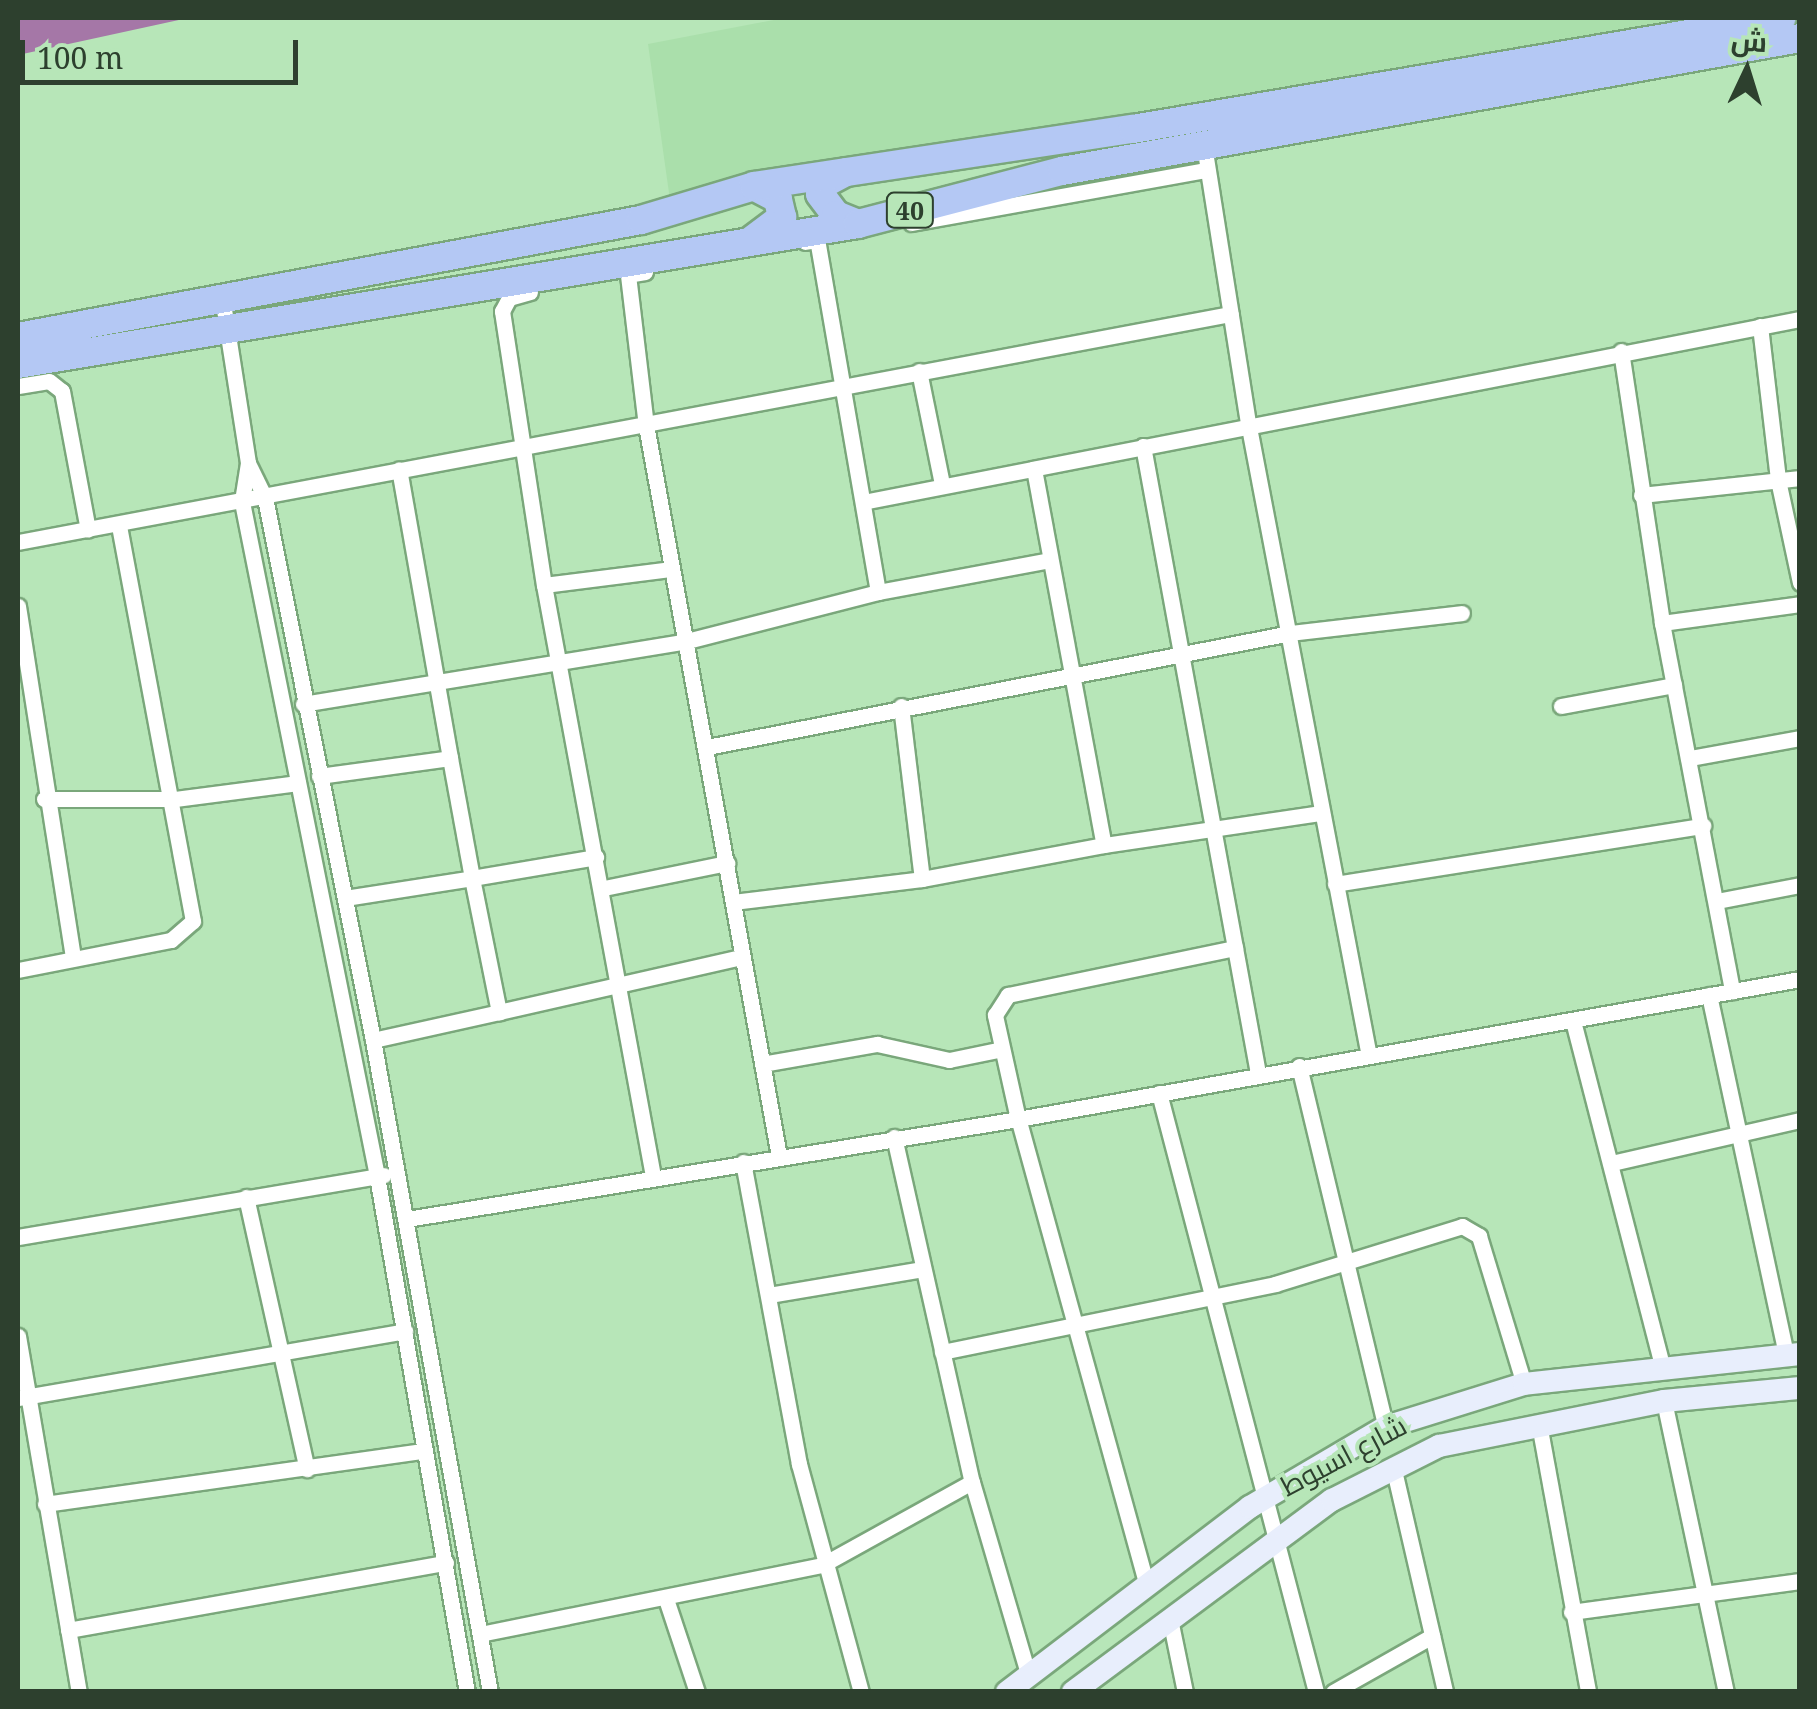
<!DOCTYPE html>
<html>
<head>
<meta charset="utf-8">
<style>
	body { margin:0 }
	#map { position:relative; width:1817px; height:1709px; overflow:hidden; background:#b7e6b8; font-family:"Noto Serif",Cairo,serif }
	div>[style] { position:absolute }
	.built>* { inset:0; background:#aadfab }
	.water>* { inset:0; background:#a577a7 }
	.roads { filter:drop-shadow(2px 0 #7aa77b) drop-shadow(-2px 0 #7aa77b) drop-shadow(0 2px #7aa77b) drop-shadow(0 -2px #7aa77b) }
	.street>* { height:15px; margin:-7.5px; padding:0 7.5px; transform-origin:7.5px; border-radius:7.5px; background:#fff }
	.secondary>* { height:22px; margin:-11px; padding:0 11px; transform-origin:11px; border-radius:11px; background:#e8eefc }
	.highway>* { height:28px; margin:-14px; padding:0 14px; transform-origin:14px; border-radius:14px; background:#b4c8f4 }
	span { translate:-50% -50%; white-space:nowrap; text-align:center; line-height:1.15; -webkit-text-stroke:8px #b7e6b8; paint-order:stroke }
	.shield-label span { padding:2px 8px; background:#b7e6b8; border:2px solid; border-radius:8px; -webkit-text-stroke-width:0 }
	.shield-label { font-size:25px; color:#2d402e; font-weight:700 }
	.street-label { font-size:28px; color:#2d402e }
	.frame { position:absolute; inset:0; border:20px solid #2d402e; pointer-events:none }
	.north { position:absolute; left:1697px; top:20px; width:100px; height:100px; -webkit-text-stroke:8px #b7e6b8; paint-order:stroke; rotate:4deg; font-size:28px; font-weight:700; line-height:40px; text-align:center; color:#2d402e }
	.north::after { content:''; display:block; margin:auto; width:35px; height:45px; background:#2d402e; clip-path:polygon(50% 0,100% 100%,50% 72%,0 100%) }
	.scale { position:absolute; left:20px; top:40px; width:278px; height:45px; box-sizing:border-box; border:5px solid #2d402e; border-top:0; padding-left:12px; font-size:30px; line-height:35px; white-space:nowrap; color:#2d402e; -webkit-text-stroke:8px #b7e6b8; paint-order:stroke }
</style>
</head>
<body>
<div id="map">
	<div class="built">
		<div style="clip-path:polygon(784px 18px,1686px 18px,670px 200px,648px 44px)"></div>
	</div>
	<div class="water">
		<div style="clip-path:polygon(18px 18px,188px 18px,18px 55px)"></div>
	</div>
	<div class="roads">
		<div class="street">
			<div style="left:1204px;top:145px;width:280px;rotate:81deg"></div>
			<div style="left:1248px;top:422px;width:640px;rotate:79.2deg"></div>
			<div style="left:911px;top:223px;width:301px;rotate:-10.2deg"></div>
			<div style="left:645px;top:272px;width:17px;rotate:170deg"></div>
			<div style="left:628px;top:275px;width:151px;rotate:83.2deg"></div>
			<div style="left:646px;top:425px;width:743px;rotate:79.69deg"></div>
			<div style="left:530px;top:292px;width:22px;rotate:164deg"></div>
			<div style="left:509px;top:298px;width:15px;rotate:118deg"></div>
			<div style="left:502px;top:311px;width:277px;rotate:81.3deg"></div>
			<div style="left:544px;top:585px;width:127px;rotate:-7.2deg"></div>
			<div style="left:223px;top:303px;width:162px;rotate:81.1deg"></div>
			<div style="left:248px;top:463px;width:39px;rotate:64deg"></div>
			<div style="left:265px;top:498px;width:553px;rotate:78.73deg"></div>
			<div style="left:373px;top:1040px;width:662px;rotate:79.83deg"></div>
			<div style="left:1760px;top:326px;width:155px;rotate:83.3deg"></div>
			<div style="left:1778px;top:480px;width:105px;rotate:77.9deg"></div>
			<div style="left:1621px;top:351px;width:275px;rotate:81.4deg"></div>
			<div style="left:1662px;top:623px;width:375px;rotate:79.2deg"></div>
			<div style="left:919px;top:371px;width:115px;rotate:78.5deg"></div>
			<div style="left:18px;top:386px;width:31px;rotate:-9deg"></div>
			<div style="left:49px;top:381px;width:16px;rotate:38deg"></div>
			<div style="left:62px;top:391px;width:141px;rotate:79.4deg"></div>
			<div style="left:1143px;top:446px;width:637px;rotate:79.61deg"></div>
			<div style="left:248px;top:463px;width:39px;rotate:99deg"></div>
			<div style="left:242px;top:502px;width:687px;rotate:78.67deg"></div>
			<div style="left:377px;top:1176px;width:524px;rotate:80.11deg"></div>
			<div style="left:1034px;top:469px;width:382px;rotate:79.5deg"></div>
			<div style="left:1104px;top:845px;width:219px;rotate:-8.4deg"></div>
			<div style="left:1641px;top:495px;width:160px;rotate:-6.1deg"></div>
			<div style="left:863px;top:502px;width:955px;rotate:-11.05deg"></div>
			<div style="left:18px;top:542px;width:1234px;rotate:-10.65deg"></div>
			<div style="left:544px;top:585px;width:601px;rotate:79.55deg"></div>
			<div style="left:878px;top:592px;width:175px;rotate:-10.5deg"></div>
			<div style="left:18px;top:606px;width:355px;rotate:81.1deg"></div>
			<div style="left:1662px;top:623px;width:139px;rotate:-7.8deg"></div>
			<div style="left:303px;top:704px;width:385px;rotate:-9.3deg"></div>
			<div style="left:683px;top:642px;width:201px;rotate:-14.4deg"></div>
			<div style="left:878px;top:592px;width:357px;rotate:-99.8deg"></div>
			<div style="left:817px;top:240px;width:12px;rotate:171deg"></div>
			<div style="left:901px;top:706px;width:174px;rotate:83.1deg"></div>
			<div style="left:1561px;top:706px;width:115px;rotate:-10.5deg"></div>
			<div style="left:707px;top:747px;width:594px;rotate:-11.06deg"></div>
			<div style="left:1290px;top:633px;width:173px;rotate:-6.6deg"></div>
			<div style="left:450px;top:758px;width:122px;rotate:79.6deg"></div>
			<div style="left:472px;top:878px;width:126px;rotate:-9.6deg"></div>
			<div style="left:1690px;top:758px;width:112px;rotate:-10.3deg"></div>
			<div style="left:319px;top:776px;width:132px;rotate:-7.8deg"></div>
			<div style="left:450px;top:758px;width:293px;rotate:-100deg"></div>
			<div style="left:44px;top:799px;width:131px"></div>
			<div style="left:175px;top:799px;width:124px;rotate:-7.4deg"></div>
			<div style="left:1335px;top:884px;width:373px;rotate:-9deg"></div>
			<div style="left:604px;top:888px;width:126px;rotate:-11.5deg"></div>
			<div style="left:345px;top:898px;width:129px;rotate:-8.9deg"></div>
			<div style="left:472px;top:878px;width:137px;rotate:78.6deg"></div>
			<div style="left:499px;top:1012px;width:248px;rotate:-12.8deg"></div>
			<div style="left:1717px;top:901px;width:85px;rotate:-10.9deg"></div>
			<div style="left:733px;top:902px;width:190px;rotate:-6.9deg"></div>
			<div style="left:922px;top:879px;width:185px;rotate:-10.6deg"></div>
			<div style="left:18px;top:970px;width:156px;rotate:-11.1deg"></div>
			<div style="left:171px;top:940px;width:29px;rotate:-41deg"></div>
			<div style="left:193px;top:921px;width:404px;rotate:-100.6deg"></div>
			<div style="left:1709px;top:995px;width:368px;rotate:77.9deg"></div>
			<div style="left:1573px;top:1021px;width:356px;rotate:75.5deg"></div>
			<div style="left:373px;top:1040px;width:129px;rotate:-12.5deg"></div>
			<div style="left:762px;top:1064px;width:117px;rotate:-9.9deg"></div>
			<div style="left:877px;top:1044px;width:74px;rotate:12.5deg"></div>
			<div style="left:949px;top:1060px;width:54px;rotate:-11.7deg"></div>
			<div style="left:1299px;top:1066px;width:371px;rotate:76.5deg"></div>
			<div style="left:1159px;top:1093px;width:619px;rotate:75.31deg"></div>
			<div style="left:894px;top:1137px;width:354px;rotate:77.3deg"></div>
			<div style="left:972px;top:1482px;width:200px;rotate:73.7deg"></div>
			<div style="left:743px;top:1162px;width:307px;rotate:79.5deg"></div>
			<div style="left:799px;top:1464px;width:236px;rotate:74.8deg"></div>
			<div style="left:1612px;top:1163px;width:193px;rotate:-12.9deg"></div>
			<div style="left:246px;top:1197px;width:279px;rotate:77.4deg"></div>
			<div style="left:407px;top:1219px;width:619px;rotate:-9.29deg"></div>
			<div style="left:1018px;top:1119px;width:107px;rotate:-102.5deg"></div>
			<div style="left:995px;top:1015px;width:24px;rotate:-57deg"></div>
			<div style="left:1008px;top:995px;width:232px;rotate:-11.7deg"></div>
			<div style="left:18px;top:1237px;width:371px;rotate:-9.6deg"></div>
			<div style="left:769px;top:1295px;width:156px;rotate:-9.6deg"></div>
			<div style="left:18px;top:1336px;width:361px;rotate:80.3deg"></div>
			<div style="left:942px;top:1352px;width:340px;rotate:-11.5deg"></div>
			<div style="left:1275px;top:1284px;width:196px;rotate:-17.2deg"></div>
			<div style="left:1462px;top:1226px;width:20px;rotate:30deg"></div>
			<div style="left:1479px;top:1236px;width:155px;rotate:73.1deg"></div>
			<div style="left:18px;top:1398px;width:393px;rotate:-9.8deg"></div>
			<div style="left:1664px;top:1401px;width:298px;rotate:78deg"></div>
			<div style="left:1539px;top:1424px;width:272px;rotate:79.6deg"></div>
			<div style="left:1393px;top:1466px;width:232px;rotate:77deg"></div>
			<div style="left:45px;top:1504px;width:383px;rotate:-8deg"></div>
			<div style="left:1147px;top:1586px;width:484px;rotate:-105.4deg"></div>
			<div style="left:1018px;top:1119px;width:794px;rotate:-10.15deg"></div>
			<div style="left:666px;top:1599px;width:98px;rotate:71.6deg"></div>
			<div style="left:1571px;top:1612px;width:231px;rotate:-7.7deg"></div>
			<div style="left:1170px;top:1619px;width:75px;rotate:78.4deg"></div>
			<div style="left:68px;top:1630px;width:384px;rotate:-10.1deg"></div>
			<div style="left:480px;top:1634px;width:349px;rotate:-11.4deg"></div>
			<div style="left:822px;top:1565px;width:171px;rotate:-29deg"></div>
			<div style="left:1333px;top:1692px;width:114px;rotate:-29.5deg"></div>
		</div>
		<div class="secondary">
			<div style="left:1007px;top:1692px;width:305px;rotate:-37.3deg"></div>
			<div style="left:1250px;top:1507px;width:158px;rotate:-30.5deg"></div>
			<div style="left:1386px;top:1427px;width:145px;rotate:-17.3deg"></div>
			<div style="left:1524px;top:1384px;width:278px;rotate:-6.2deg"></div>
			<div style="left:1073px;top:1692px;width:322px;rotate:-36.6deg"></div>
			<div style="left:1332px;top:1500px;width:120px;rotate:-26.8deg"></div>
			<div style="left:1439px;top:1446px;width:229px;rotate:-11.3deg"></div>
			<div style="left:1664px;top:1401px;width:137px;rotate:-5.5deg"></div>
		</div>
		<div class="highway">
			<div style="left:846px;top:172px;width:26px;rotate:152deg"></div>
			<div style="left:823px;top:184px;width:10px;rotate:107deg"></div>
			<div style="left:820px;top:194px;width:26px;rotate:53deg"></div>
			<div style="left:836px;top:215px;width:24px;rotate:22deg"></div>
			<div style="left:752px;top:240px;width:38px;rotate:-37deg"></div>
			<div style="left:782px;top:217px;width:18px;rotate:-103deg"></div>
			<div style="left:778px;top:199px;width:27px;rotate:-152deg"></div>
			<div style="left:18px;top:337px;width:634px;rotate:-10.64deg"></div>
			<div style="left:641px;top:220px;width:118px;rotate:-16.7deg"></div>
			<div style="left:754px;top:186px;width:383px;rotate:-8.6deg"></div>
			<div style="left:1133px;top:129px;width:658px;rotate:-9.71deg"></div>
			<div style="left:18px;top:364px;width:852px;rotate:-9.46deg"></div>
			<div style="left:858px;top:224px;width:211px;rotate:-14.6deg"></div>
			<div style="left:1062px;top:171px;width:750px;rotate:-10.22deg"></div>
		</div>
	</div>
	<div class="shield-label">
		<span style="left:910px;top:210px">40</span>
	</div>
	<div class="street-label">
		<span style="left:1343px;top:1455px;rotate:-28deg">شارع اسيوط</span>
	</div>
	<div class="frame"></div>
	<div class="north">ش</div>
	<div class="scale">100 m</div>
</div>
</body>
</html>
